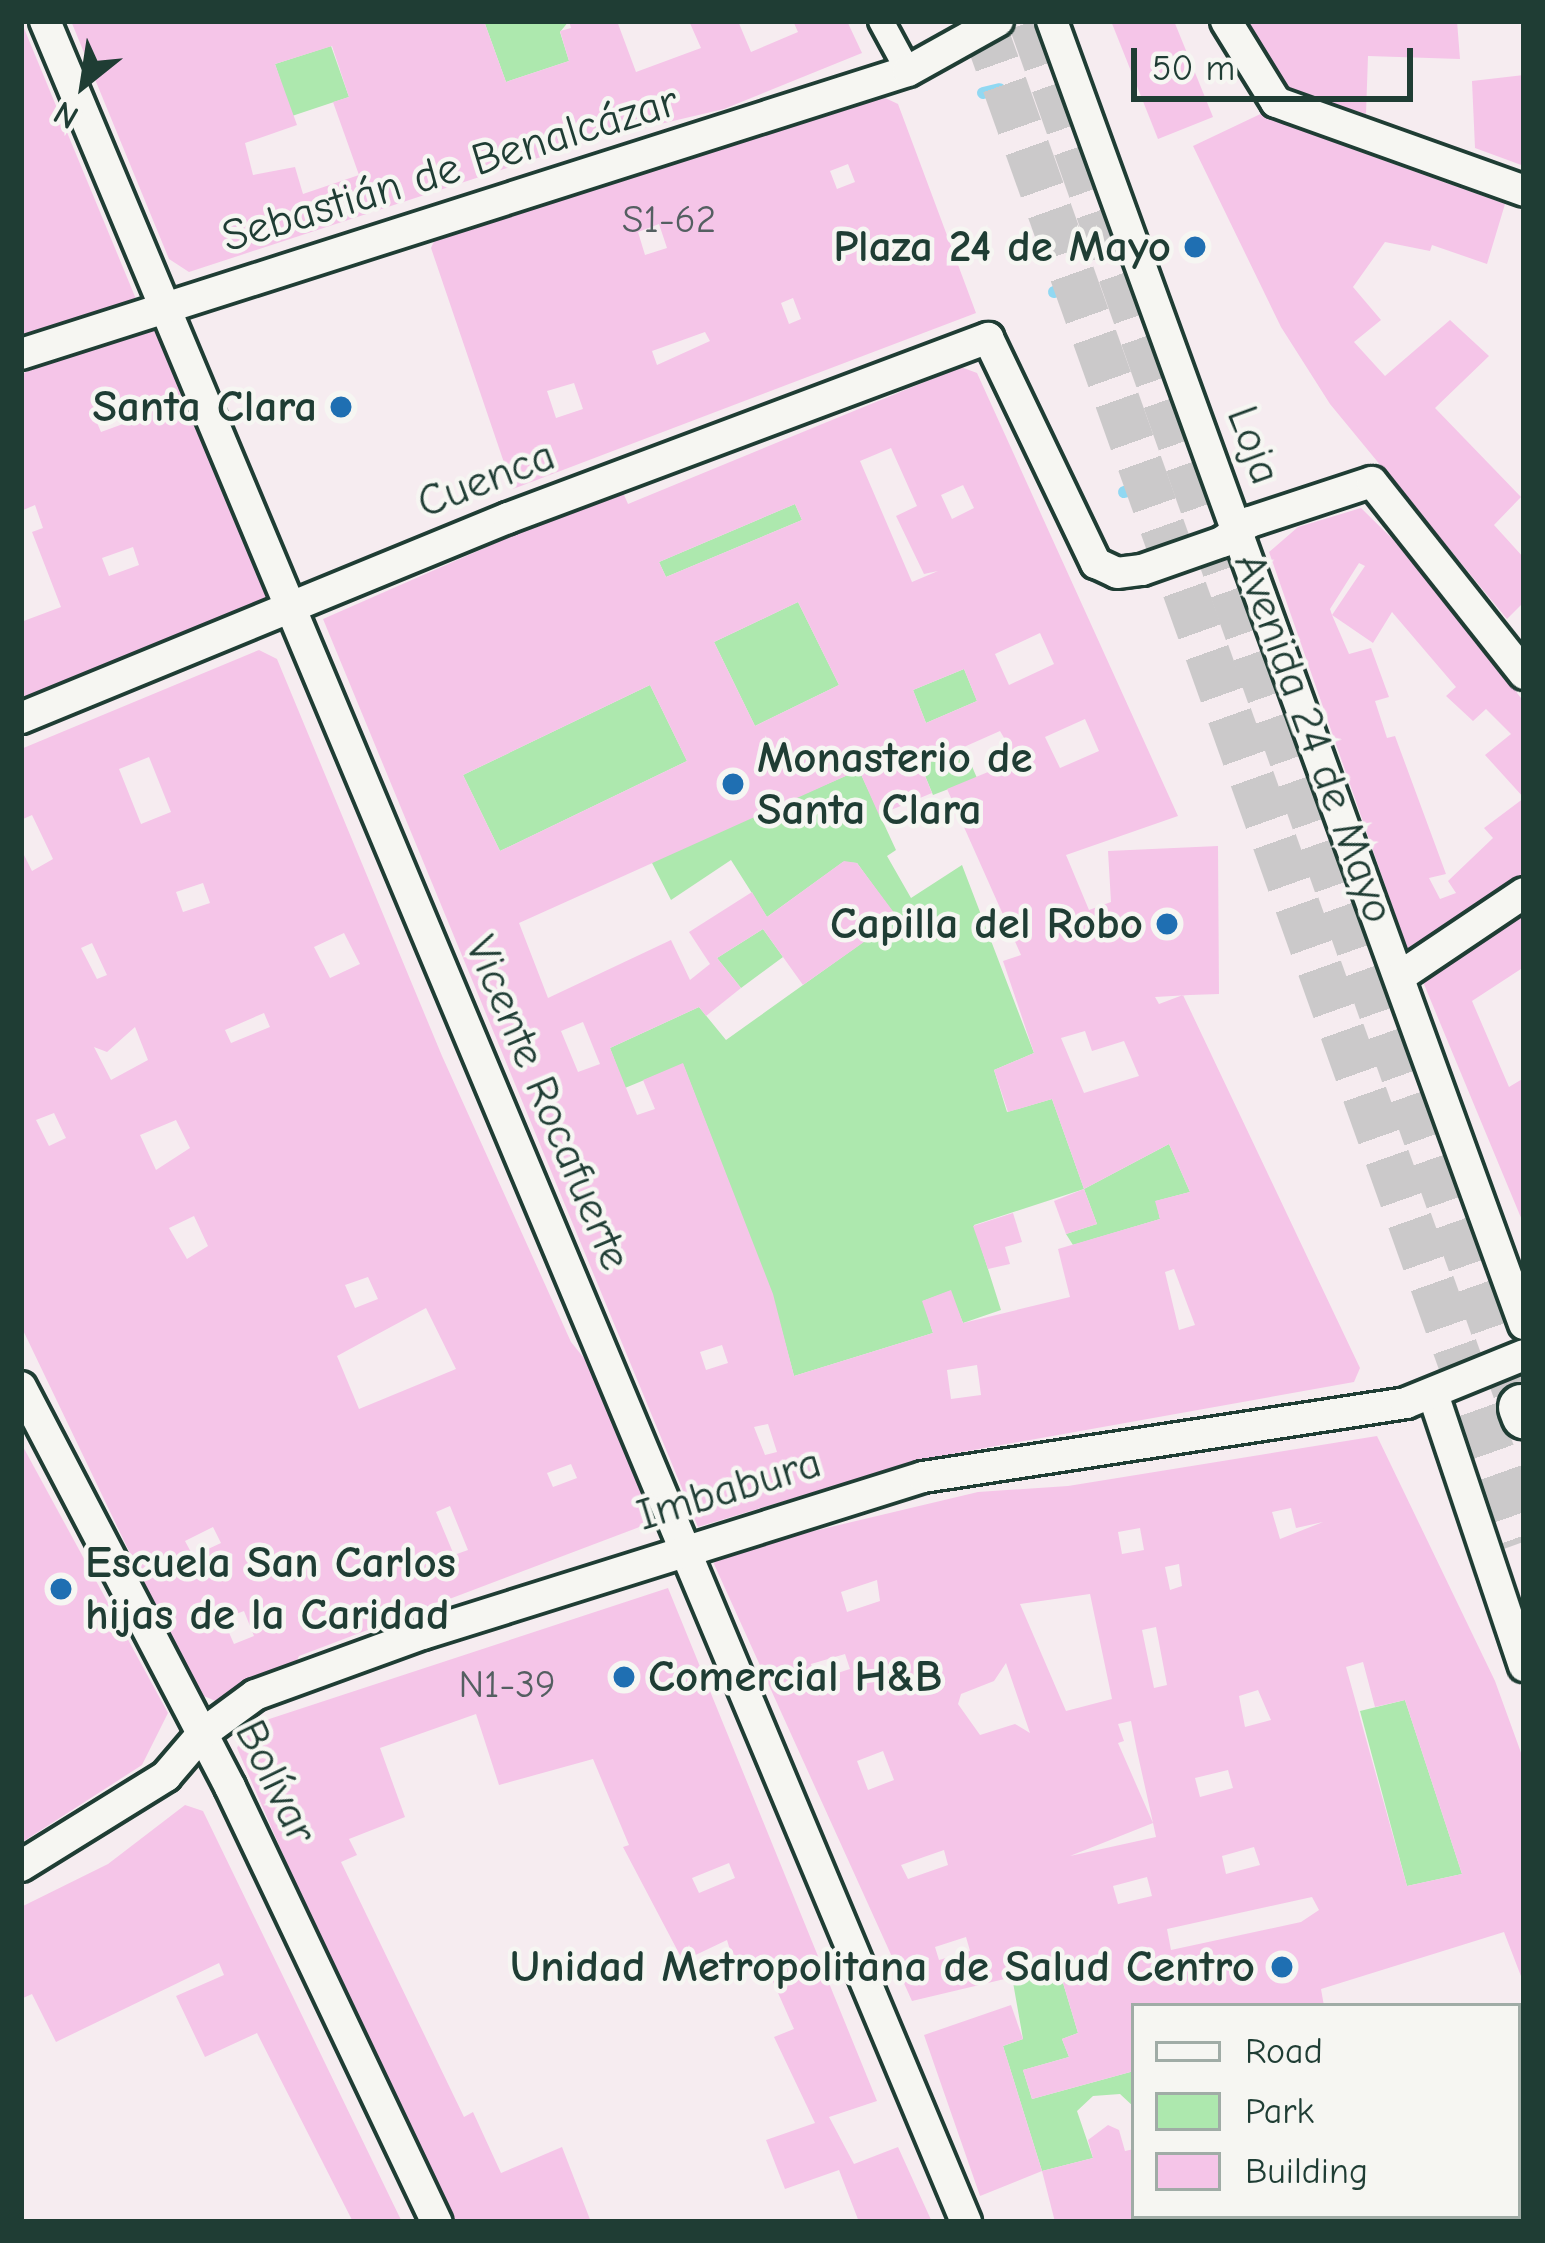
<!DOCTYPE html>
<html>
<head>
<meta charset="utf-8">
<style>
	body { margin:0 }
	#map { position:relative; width:1545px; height:2243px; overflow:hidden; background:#f6ecf0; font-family:"Comic Neue",sans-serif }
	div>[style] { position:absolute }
	.green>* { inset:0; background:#ade8ae }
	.stream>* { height:12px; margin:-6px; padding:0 6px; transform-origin:6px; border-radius:6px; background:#91d8f2 }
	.building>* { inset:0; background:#f5c5e8 }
	.secondary-tunnel>* { height:45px; margin-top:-22.5px; transform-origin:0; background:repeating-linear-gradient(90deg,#cbc9ca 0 45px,transparent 0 67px) }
	.roads { filter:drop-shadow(3px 0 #1f3d34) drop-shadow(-3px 0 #1f3d34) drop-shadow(0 3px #1f3d34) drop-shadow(0 -3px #1f3d34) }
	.pedestrian>* { height:24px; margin:-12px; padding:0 12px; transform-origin:12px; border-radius:12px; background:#f6f6f2 }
	.minor>* { height:30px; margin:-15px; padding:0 15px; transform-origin:15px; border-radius:15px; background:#f6f6f2 }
	.secondary>* { height:45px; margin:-22.5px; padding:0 22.5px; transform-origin:22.5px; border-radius:22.5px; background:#f6f6f2 }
	.dots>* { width:33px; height:33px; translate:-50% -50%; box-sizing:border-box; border:6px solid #f6f6f2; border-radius:50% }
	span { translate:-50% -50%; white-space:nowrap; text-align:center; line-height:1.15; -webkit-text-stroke:9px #f6f6f2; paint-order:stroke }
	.number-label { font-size:39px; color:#545f61 }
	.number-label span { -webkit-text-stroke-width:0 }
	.street-label { font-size:45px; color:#1f3d34 }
	.poi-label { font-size:45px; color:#1f3d34; font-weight:700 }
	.right { translate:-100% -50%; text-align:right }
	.left { translate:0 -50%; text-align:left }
	.frame { position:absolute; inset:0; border:24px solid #1f3d34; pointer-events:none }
	.legend { position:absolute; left:1131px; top:2003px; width:390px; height:216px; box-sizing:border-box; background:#f6f6f2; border:3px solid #a0aca6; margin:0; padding:15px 21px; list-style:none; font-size:36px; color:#1f3d34 }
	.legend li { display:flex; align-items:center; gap:24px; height:60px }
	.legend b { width:60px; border:3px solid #a0aca6 }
	.north { position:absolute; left:24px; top:24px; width:120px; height:120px; -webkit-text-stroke:9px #f6f6f2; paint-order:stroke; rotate:210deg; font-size:33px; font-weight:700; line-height:48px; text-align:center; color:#1f3d34 }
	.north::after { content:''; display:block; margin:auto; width:42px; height:54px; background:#1f3d34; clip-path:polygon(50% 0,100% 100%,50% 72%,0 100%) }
	.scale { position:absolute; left:1131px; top:48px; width:282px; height:54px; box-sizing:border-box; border:6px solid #1f3d34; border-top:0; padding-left:15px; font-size:36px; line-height:42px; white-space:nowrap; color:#1f3d34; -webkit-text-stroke:9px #f6f6f2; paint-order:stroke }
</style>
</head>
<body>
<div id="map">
	<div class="green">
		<div style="clip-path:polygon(484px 21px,569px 21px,560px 32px,569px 61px,506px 82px)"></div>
		<div style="clip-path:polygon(331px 46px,349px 97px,292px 116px,275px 64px)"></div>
		<div style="clip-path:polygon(795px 504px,802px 520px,666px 577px,659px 562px)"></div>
		<div style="clip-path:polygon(798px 602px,839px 685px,755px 726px,714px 642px)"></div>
		<div style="clip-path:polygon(964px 669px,977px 701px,926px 723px,913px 690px)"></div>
		<div style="clip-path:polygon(650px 685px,687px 761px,500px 851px,463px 775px)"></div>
		<div style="clip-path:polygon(964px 748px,977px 778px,933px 795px,921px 766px)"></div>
		<div style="clip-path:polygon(859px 770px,896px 850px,887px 856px,911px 898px,962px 865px,1034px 1053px,994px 1070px,1007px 1112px,1052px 1099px,1084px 1189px,1169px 1144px,1190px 1192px,1156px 1201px,1160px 1219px,1073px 1245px,1066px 1234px,1097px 1224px,1084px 1189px,974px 1225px,1001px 1310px,963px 1323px,950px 1291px,923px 1301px,933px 1333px,794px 1376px,772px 1294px,683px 1064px,625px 1088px,610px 1048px,699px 1007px,726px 1040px,897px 918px,857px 863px,843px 862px,767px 917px,731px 860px,671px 900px,651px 861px)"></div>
		<div style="clip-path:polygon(763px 929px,783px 957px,741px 988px,717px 958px)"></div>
		<div style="clip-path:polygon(1405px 1700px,1462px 1874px,1407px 1886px,1360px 1711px)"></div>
		<div style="clip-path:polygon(1055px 1956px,1078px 2033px,1062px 2039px,1069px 2057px,1023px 2070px,1032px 2099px,1134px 2071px,1134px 2107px,1120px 2094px,1093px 2096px,1077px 2111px,1093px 2158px,1042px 2171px,1003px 2046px,1023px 2039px,1011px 1971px)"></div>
	</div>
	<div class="stream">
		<div style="left:983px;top:93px;width:17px;rotate:-13deg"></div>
		<div style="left:1054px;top:292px;width:19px;rotate:-16deg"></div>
		<div style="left:1124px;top:492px;width:21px;rotate:-14deg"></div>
	</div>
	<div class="building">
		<div style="clip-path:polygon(21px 21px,136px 299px,21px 341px)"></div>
		<div style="clip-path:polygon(evenodd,71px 21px,484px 21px,506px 82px,569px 61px,560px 31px,571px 28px,569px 21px,617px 21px,636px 72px,701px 48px,689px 21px,738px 21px,751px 52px,798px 32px,793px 21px,847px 21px,862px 53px,724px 109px,596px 139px,189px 272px,169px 259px,71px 21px,332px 46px,349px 97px,333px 102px,359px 175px,303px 194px,295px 167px,253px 175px,245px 143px,297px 125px,275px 64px,332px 46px)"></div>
		<div style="clip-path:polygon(1111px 21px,1174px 21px,1213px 117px,1158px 139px)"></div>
		<div style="clip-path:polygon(1241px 21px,1457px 21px,1460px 59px,1368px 56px,1366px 114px,1275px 86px)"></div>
		<div style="clip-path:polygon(1524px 75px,1524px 166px,1475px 148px,1472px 81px)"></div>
		<div style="clip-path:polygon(evenodd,881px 96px,898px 104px,976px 313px,513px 489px,431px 248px,435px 239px,881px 96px,848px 164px,855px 182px,837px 189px,830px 171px,848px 164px,881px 96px,659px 224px,667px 248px,645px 255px,638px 232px,659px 224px,881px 96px,793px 298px,801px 319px,789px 324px,781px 303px,793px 298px,881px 96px,705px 332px,710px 341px,657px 365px,652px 351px,705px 332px,881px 96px,574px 383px,583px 409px,556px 418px,547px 391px,574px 383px)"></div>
		<div style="clip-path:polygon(1271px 109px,1349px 148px,1505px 204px,1487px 264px,1432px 245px,1430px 251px,1385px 242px,1353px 287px,1381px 320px,1354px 342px,1385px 376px,1450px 320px,1489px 356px,1435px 408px,1521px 497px,1494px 525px,1524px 558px,1524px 602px,1507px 619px,1330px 404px,1281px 327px,1193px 146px)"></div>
		<div style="clip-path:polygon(evenodd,160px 322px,268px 598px,21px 700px,21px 622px,61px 607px,32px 532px,43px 528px,35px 505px,21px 511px,21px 374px,160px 322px,125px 398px,134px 420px,101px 432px,92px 411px,125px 398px,160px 322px,133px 547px,139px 565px,109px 576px,102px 558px,133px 547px)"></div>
		<div style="clip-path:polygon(evenodd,961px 367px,977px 373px,1178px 816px,1066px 855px,1089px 910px,1111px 902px,1108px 851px,1218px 846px,1219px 994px,1190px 995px,1155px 997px,1159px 1004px,1183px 995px,1360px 1368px,1354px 1382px,923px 1459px,698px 1527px,323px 619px,621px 488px,628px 504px,961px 367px,891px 448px,917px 506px,896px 516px,924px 574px,938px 571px,912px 582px,860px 461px,891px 448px,961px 367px,963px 485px,974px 508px,952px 519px,941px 495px,963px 485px,961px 367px,795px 504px,802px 520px,666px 577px,659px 562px,795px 504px,961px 367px,798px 602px,839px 685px,755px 726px,714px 642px,798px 602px,961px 367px,1040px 633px,1054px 664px,1009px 685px,995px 654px,1040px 633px,961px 367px,964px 669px,977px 701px,926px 723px,913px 690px,964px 669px,961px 367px,650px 685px,687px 761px,500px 851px,463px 775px,650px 685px,961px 367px,1085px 719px,1099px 751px,1060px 768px,1045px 737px,1085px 719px,961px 367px,1000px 731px,1017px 760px,947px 789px,1021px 955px,1003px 961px,1034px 1053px,994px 1070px,1008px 1112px,1052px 1099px,1084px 1189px,1169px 1144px,1190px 1192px,1155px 1201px,1160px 1219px,1058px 1249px,1070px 1297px,963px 1323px,951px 1290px,922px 1301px,933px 1333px,794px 1376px,773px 1294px,683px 1063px,643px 1080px,655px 1109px,637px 1115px,610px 1048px,699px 1007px,706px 1016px,741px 988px,717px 958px,763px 929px,803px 985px,898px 918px,857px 863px,844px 861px,767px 917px,752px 892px,689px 932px,710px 964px,690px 980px,671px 940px,548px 998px,519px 923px,859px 770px,879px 815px,932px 793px,921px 766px,1000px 731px,961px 367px,583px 1022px,600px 1064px,578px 1072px,561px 1031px,583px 1022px,961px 367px,1085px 1031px,1092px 1051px,1124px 1041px,1139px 1076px,1084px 1093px,1061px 1038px,1085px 1031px,961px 367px,1174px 1269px,1195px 1325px,1179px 1330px,1165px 1272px,1174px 1269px,961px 367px,722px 1345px,728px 1363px,706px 1370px,700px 1352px,722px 1345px,961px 367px,977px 1365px,981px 1395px,951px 1399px,947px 1370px,977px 1365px,961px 367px,768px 1424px,777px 1452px,765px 1455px,754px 1427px,768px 1424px)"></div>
		<div style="clip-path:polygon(evenodd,1361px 508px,1421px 567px,1524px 702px,1524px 798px,1485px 755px,1511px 734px,1486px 709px,1473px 721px,1446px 696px,1456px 687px,1392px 612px,1373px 643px,1332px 615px,1349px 654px,1371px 648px,1389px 697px,1375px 701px,1387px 738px,1395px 736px,1446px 874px,1429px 878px,1440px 899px,1456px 893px,1448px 881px,1493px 838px,1484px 828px,1524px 798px,1524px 874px,1417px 954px,1408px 951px,1269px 552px,1298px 527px,1361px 508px,1359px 563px,1365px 566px,1332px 615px,1330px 609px,1359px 563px)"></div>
		<div style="clip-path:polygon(evenodd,259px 650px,277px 659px,442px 1056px,571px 1342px,609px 1389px,658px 1520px,299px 1656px,291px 1672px,220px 1703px,197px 1693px,21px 1326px,21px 849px,32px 871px,53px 859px,32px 815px,21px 820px,21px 749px,259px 650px,149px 757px,171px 812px,141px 824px,119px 769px,149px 757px,259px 650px,203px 883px,210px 903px,183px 912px,176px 892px,203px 883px,259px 650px,344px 933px,360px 964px,330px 978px,314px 947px,344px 933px,259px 650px,92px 943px,107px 975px,97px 979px,81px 948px,92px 943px,259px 650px,264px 1013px,270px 1027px,231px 1043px,225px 1030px,264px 1013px,259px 650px,135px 1027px,148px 1060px,111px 1080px,94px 1047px,107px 1052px,135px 1027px,259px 650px,54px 1113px,66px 1138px,49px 1146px,36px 1120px,54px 1113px,259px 650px,176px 1120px,190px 1148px,156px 1170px,140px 1135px,176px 1120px,259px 650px,194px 1216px,208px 1246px,187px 1259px,169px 1228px,194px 1216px,259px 650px,368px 1277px,378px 1299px,355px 1308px,345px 1285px,368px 1277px,259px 650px,426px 1308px,456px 1369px,359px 1409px,337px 1356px,426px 1308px,259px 650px,571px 1464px,577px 1478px,553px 1487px,547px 1473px,571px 1464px,259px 650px,450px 1506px,468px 1550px,454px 1555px,436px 1512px,450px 1506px,259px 650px,213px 1527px,221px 1543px,193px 1556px,185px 1541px,213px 1527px,259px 650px,244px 1611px,254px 1636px,234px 1644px,223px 1619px,244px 1611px)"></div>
		<div style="clip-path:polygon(1524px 907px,1524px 967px,1472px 1001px,1509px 1087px,1524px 1078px,1524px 1225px,1421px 977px)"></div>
		<div style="clip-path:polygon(1084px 1189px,1097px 1224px,1066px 1234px,1054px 1201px)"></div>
		<div style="clip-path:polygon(1013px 1213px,1022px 1242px,1005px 1247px,1010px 1264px,988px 1269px,973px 1226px)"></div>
		<div style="clip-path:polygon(evenodd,1377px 1436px,1495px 1681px,1524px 1761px,1524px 1984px,1504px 1932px,1321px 1989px,1324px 2006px,1134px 2006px,1134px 2071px,1032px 2099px,1023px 2070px,1069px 2057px,1062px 2039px,1078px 2033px,1055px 1956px,1011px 1971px,1013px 1977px,912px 2001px,714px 1564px,717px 1554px,978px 1492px,1068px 1486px,1377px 1436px,1291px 1508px,1296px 1528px,1323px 1522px,1280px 1539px,1272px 1512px,1291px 1508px,1377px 1436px,1140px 1528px,1144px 1550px,1122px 1554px,1118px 1532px,1140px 1528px,1377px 1436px,1179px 1564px,1182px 1586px,1170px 1590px,1165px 1567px,1179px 1564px,1377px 1436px,877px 1580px,880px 1601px,847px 1612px,841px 1592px,877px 1580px,1377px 1436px,1090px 1594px,1112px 1699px,1066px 1711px,1020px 1604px,1090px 1594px,1377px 1436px,1156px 1627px,1167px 1685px,1154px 1688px,1142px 1630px,1156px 1627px,1377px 1436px,845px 1654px,850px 1669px,816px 1680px,811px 1664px,845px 1654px,1377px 1436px,1363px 1662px,1375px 1707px,1405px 1700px,1462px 1874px,1407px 1886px,1346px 1667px,1363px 1662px,1377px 1436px,1006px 1663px,1030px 1733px,1015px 1724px,980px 1735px,958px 1704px,961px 1694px,994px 1681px,1006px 1663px,1377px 1436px,1258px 1690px,1271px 1720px,1245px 1727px,1239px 1696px,1258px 1690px,1377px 1436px,1131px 1721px,1137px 1751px,1153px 1823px,1118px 1743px,1124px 1741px,1118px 1724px,1131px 1721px,1377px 1436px,883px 1751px,894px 1780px,868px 1790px,857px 1761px,883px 1751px,1377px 1436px,1228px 1770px,1233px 1788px,1200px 1797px,1195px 1778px,1228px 1770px,1377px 1436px,1153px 1823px,1156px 1837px,1070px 1856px,1153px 1823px,1377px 1436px,1254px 1847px,1260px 1865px,1226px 1874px,1222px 1856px,1254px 1847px,1377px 1436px,944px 1850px,948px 1865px,908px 1879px,901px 1865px,944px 1850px,1377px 1436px,1147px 1877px,1152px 1896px,1118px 1904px,1113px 1886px,1147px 1877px,1377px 1436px,1312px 1897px,1319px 1910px,1301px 1922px,1171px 1950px,1167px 1929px,1312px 1897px,1377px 1436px,966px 1937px,970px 1951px,939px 1960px,935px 1947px,966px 1937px)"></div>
		<div style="clip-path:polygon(21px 1443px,168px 1713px,142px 1765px,21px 1843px)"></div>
		<div style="clip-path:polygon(evenodd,668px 1588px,877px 2101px,829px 2117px,854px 2164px,898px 2147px,932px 2222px,859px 2222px,839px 2170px,785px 2189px,766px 2140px,815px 2123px,774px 2037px,794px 2029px,763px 1959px,735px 1967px,727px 1940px,683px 1961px,623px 1847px,629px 1845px,593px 1759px,499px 1785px,476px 1714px,380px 1748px,405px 1817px,349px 1839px,357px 1855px,341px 1862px,464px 2117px,473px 2112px,501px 2173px,562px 2147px,591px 2222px,455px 2222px,342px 1991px,237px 1748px,248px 1726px,668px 1588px,729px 1863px,735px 1878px,699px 1893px,692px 1878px,729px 1863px)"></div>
		<div style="clip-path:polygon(185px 1805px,203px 1811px,402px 2222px,353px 2222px,257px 2033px,205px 2057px,176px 1996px,224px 1975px,219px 1963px,56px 2042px,32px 1994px,21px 1999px,21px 1907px,108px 1864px)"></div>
		<div style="clip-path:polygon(1011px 2005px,1023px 2039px,1003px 2046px,1042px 2171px,980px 2196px,924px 2035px)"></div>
		<div style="clip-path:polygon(1524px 2117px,1524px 2167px,1518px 2169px,1518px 2118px)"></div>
		<div style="clip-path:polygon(1108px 2125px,1119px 2130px,1125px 2151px,1134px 2149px,1134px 2216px,1246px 2222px,1055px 2222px,1042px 2171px,1093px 2158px,1088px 2140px)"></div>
	</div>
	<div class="secondary-tunnel">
		<div style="left:982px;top:21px;width:1614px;rotate:70.37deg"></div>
		<div style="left:1031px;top:21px;width:1470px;rotate:70.53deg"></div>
	</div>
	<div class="roads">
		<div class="pedestrian">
			<div style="left:881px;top:21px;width:57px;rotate:61.6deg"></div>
		</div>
		<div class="minor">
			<div style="left:45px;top:21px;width:2386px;rotate:67.29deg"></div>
			<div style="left:1052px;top:21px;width:1386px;rotate:70.09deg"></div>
			<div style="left:1226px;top:21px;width:95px;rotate:58.3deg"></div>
			<div style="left:1276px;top:102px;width:263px;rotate:19.7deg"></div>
			<div style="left:21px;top:354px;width:931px;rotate:-17.7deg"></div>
			<div style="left:908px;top:71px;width:103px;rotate:-29.1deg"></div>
			<div style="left:21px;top:718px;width:526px;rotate:-22.33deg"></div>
			<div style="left:508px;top:518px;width:513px;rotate:-20.56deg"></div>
			<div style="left:988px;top:338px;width:250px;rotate:64.4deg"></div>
			<div style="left:1096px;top:563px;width:23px;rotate:25deg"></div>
			<div style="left:1117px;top:573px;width:25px;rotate:-7deg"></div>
			<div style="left:1142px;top:570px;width:85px;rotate:-19.3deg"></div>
			<div style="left:1222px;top:542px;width:34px;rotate:-36deg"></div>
			<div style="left:1250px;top:522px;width:128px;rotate:-18.2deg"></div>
			<div style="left:1372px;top:482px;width:245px;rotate:51.6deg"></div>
			<div style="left:1402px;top:975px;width:147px;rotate:-33.9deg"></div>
			<div style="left:21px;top:1387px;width:451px;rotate:62.4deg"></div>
			<div style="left:230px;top:1787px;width:482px;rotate:64.6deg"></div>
			<div style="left:1433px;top:1394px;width:287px;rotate:71.5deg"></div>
			<div style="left:21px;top:1866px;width:171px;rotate:-31.8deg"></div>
			<div style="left:166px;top:1776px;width:55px;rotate:-49.4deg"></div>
			<div style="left:202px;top:1734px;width:66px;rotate:-36.3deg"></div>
			<div style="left:255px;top:1695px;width:179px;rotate:-20deg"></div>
			<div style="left:423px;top:1634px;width:524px;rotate:-17.43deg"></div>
			<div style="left:923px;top:1477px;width:489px;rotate:-8.7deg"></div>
			<div style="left:1406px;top:1403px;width:127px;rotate:-22.1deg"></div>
			<div style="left:1518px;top:2205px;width:6px;rotate:-18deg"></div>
			<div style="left:1442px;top:2222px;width:27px;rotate:-13deg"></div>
		</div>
		<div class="secondary">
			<div style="left:1521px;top:1407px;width:9px;rotate:69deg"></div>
		</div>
	</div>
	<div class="dots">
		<div style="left:1195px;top:247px;background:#1f6fb2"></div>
		<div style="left:341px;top:407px;background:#1f6fb2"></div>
		<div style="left:733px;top:784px;background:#1f6fb2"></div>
		<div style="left:1167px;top:924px;background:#1f6fb2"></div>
		<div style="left:61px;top:1589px;background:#1f6fb2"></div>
		<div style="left:624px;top:1677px;background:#1f6fb2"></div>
		<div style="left:1282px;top:1967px;background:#1f6fb2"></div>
	</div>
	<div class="number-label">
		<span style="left:669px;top:220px">S1-62</span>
		<span style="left:507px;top:1685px">N1-39</span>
	</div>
	<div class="street-label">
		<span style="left:450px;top:169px;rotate:-17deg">Sebastián de Benalcázar</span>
		<span style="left:1254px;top:445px;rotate:70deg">Loja</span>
		<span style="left:486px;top:479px;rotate:-21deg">Cuenca</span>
		<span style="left:1314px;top:738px;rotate:70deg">Avenida 24 de Mayo</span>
		<span style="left:548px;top:1103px;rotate:67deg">Vicente Rocafuerte</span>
		<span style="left:729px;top:1489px;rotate:-17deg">Imbabura</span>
		<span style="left:276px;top:1782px;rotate:64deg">Bolívar</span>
	</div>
	<div class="poi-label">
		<span class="right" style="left:1171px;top:247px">Plaza 24 de Mayo</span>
		<span class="right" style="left:317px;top:407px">Santa Clara</span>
		<span class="left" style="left:757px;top:784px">Monasterio de<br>Santa Clara</span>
		<span class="right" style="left:1143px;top:924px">Capilla del Robo</span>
		<span class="left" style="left:85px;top:1589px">Escuela San Carlos<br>hijas de la Caridad</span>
		<span class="left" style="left:648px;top:1677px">Comercial H&amp;B</span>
		<span class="right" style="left:1255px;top:1967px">Unidad Metropolitana de Salud Centro</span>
	</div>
	<div class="frame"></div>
	<ul class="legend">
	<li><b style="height:15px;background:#f6f6f2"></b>Road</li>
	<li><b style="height:33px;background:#ade8ae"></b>Park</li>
	<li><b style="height:33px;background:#f5c5e8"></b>Building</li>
	</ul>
	<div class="north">N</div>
	<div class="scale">50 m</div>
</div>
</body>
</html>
